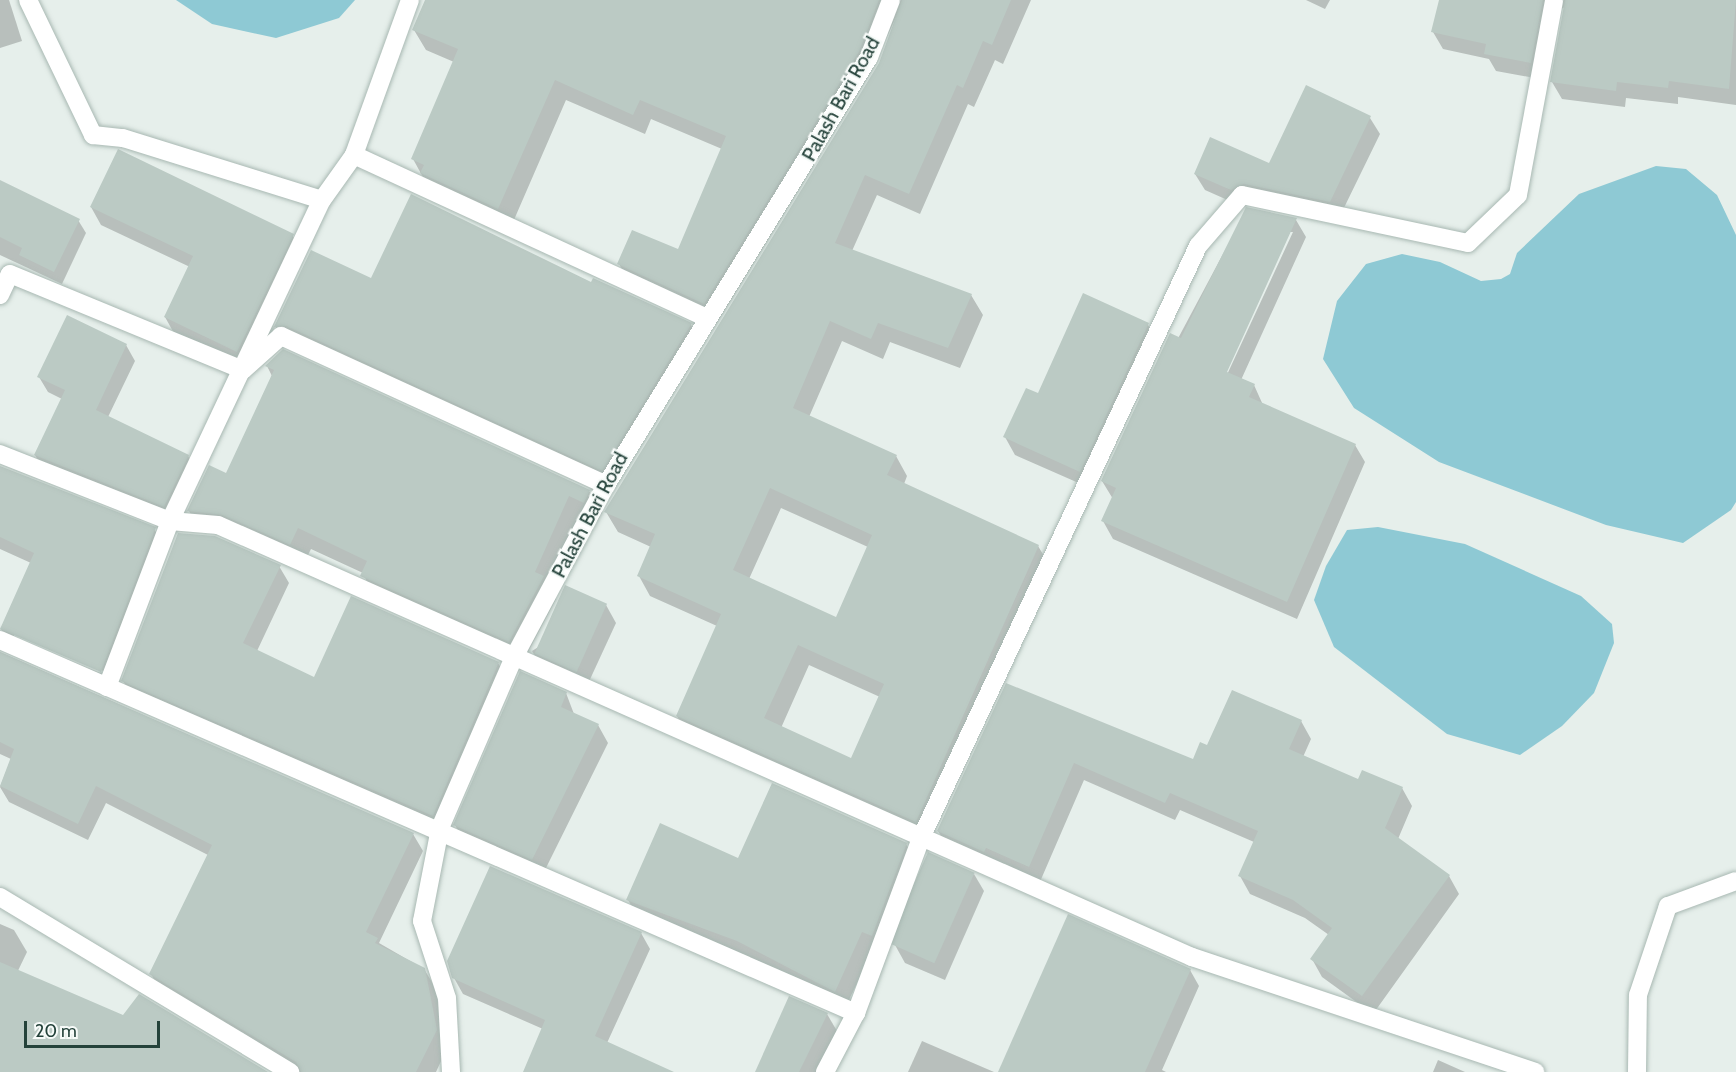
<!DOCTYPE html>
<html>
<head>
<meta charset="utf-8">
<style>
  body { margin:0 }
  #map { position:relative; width:1736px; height:1072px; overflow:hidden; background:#e6efeb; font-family:Cabin,sans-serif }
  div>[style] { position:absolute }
  .water>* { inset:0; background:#8ec9d4 }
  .shadow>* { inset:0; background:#0003 }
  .building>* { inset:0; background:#bbcac4; transform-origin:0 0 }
  .roads { filter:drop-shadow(0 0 2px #a8b8b2) drop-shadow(0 0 2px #a8b8b2) }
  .minor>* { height:18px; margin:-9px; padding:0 9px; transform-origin:9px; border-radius:9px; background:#fff }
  span { translate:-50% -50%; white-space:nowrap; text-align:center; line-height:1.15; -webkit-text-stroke:4.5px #f7fbf9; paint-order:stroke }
  .street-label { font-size:20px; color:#24423a }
  .scale { position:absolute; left:24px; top:1021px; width:136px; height:27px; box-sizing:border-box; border:3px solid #24423a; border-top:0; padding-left:8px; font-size:18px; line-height:21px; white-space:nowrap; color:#24423a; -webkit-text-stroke:4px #f7fbf9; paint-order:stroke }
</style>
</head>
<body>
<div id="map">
  <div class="water">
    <div style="clip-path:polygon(176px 0,355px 0,339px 18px,276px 38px,212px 24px)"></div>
    <div style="clip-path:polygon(1656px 166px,1686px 169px,1717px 195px,1736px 235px,1736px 502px,1731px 510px,1683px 543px,1606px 525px,1439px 462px,1354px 408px,1323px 359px,1337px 301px,1366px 264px,1402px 254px,1440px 262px,1481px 281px,1501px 279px,1510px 274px,1517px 253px,1579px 194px)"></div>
    <div style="clip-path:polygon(1378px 527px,1465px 544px,1581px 596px,1612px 624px,1614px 643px,1594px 693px,1562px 726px,1520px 755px,1447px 734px,1334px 647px,1314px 600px,1326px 566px,1347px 530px)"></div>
  </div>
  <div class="shadow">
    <div style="clip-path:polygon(0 0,9px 0,22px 41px,0 48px)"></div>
    <div style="clip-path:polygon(evenodd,427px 0,1031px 0,1003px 64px,995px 60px,974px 107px,968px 104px,920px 214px,877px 195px,852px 251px,971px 295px,983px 315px,960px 368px,890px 342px,883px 359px,842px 341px,809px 417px,896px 456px,907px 476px,904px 484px,1038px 546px,1050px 566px,928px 842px,689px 736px,677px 716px,717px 626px,650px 596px,639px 576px,651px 547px,618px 532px,606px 512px,880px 63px,899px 11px,870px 73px,716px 324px,631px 284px,619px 264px,679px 251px,722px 149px,651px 119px,645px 134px,566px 100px,510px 229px,424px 179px,413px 159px,454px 62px,426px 50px,414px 30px,427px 0,781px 508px,868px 547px,836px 619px,749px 579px,781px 508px,427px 0,809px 665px,880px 697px,852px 760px,781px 728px,809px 665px)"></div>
    <div style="clip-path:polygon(1306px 0,1330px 0,1325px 9px)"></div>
    <div style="clip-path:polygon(1441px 0,1736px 0,1736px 105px,1678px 97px,1678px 104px,1626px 98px,1625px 107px,1562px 99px,1552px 82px,1566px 6px,1552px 15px,1540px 79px,1496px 71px,1489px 59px,1443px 49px,1433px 32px)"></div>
    <div style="clip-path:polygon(1307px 87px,1370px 118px,1380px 134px,1339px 218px,1254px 200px,1241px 206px,1205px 190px,1195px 174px,1270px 165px)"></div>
    <div style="clip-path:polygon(0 182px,78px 220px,86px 233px,62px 284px,0 255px)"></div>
    <div style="clip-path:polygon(91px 207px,292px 235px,302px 252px,247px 369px,175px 335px,165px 317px,190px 267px,101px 225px)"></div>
    <div style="clip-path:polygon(evenodd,1247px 209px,1296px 220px,1306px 237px,1241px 380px,1254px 385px,1263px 405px,1355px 445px,1365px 462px,1297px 619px,1113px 539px,1103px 521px,1113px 499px,1102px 481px,1247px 209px,1290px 232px,1293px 232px,1225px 379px,1222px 378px,1290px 232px)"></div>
    <div style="clip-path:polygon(312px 252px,372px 280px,592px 284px,691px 325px,701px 341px,611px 487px,285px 343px,276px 327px)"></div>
    <div style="clip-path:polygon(1084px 295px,1148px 325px,1158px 342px,1090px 488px,1015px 455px,1005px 437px,1038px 395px)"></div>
    <div style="clip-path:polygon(126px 345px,135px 361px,108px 417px,188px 456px,197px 472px,173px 522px,45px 471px,35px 455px,62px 399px,48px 392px,39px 377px)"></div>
    <div style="clip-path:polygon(283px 351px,589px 491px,602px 513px,596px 523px,581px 517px,550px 588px,556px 599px,522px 663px,374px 597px,363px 573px,311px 549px,303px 565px,236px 536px,201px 532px,189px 511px,226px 475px,272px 376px,267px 366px)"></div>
    <div style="clip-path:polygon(evenodd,0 468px,154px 529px,165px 546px,111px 688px,11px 646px,1px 629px,31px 563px,0 549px,0 468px,14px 633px,108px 673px,107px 676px,14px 637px,14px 633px)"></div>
    <div style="clip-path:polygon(279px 566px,289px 583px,257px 651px,314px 679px,498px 663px,508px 680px,442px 832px,133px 697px,123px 681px)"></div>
    <div style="clip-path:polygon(606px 605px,616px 623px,586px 688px,542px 668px,532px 651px)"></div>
    <div style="clip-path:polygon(0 652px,413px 834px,423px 851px,379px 943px,424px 969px,435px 987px,447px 1048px,436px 1072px,295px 1072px,161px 991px,151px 974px,208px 855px,106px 803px,88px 840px,9px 802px,0 787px,11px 759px,0 754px)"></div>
    <div style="clip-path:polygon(1007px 685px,1193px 761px,1208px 747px,1301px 721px,1311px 739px,1303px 757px,1359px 781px,1402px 788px,1412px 806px,1398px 839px,1449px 876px,1459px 894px,1373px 1014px,1322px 977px,1312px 959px,1329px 935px,1305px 918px,1250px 894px,1240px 876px,1254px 842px,1180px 810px,1175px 820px,1084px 780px,1039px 884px,949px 849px,938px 831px)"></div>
    <div style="clip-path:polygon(566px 693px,574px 714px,598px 725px,608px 743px,542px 876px,465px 843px,455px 825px)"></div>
    <div style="clip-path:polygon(906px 844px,916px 862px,845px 1008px,638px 917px,628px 900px,739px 860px)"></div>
    <div style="clip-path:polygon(974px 874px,984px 891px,945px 980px,905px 963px,895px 945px)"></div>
    <div style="clip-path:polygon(0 924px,14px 930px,27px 952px,0 1008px)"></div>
    <div style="clip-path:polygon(641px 933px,650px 949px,607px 1043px,671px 1072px,525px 1072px,543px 1029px,463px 994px,454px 978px)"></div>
    <div style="clip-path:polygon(1190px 970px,1199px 986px,1162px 1070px,1166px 1072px,1000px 1072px)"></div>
    <div style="clip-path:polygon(827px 1014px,837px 1031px,818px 1072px,757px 1072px)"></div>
    <div style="clip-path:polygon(922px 1041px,994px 1072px,908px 1072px)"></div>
    <div style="clip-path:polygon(1438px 1060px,1465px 1072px,1433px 1072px)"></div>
  </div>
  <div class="building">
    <div style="clip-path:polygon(425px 0,879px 0,859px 52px,704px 304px,617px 264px,632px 230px,678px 249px,726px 136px,640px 100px,633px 115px,555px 80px,498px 209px,420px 173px,424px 165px,411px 159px,458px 49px,412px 30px)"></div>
    <div style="clip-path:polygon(evenodd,902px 0,1011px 0,992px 45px,983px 41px,963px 88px,957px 85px,909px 194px,865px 175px,835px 243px,972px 294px,948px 348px,878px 323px,871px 339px,830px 321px,793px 408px,897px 455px,887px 475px,1039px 545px,916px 822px,676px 716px,721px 614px,637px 576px,655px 534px,604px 512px,879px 63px,902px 0,770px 488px,872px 535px,836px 617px,733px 570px,770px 488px,902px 0,798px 645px,884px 684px,851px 758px,764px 718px,798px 645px)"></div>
    <div style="clip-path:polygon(1439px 0,1543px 0,1531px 63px,1484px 54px,1486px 44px,1431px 32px)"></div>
    <div style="clip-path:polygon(1565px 0,1736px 0,1729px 89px,1669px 81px,1668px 88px,1617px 82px,1616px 91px,1550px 82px)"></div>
    <div style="clip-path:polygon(1306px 85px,1371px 116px,1330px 202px,1244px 184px,1231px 190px,1194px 174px,1210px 137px,1269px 163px)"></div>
    <div style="clip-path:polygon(118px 149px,294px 234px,237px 352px,164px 317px,193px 256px,90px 207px)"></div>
    <div style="clip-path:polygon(0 180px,80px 219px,54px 272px,19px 255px,22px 248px,0 237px)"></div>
    <div style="clip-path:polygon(411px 194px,591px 282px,593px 278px,692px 323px,602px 471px,286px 326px,274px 327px,311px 250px,371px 278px)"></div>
    <div style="clip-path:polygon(1246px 207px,1297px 218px,1227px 372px,1255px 384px,1249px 397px,1356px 444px,1287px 602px,1101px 521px,1116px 488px,1101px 481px,1170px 333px,1181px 338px)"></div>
    <div style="clip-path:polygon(1083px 293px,1149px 323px,1080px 472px,1003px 437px,1026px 388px,1038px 393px)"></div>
    <div style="clip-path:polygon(67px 315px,127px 344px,96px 410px,189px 455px,164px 507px,34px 455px,65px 390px,37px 377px)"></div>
    <div style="clip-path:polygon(283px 349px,590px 490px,584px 503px,569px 496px,535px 572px,544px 576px,509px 642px,360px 576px,367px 561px,298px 528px,290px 545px,222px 515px,187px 511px,209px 465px,226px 473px,274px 370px,265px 366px)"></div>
    <div style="clip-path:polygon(0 466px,156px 527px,101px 672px,0 629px,34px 553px,0 537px)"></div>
    <div style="clip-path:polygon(178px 533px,215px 536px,281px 565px,243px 643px,314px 677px,351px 596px,499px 662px,433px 816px,121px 681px)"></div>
    <div style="left:565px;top:585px;width:46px;height:75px;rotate:24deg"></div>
    <div style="clip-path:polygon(0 652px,414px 833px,366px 932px,378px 938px,375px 943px,425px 968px,437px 1030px,416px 1072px,301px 1072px,296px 1062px,149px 974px,212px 845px,96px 786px,78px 824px,0 786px,14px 749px,0 742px)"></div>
    <div style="clip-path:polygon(520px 671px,567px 692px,561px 707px,599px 724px,532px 860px,453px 825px)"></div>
    <div style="clip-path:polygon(1006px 683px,1193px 759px,1200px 742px,1207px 745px,1232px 690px,1302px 720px,1289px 749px,1358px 779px,1362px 770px,1403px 787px,1385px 828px,1450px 875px,1362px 996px,1310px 959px,1332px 928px,1293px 900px,1238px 876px,1258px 831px,1170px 793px,1165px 803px,1074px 763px,1029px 867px,986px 848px,984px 852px,937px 831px)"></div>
    <div style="clip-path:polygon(772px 783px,907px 843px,872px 936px,862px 932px,835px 992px,737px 941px,626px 900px,660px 823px,738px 858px)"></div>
    <div style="left:928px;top:852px;width:51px;height:99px;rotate:24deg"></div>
    <div style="clip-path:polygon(490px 866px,642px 932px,595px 1036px,674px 1072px,523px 1072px,545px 1020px,452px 978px,447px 961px)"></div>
    <div style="clip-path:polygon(1068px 914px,1191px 969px,1145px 1072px,998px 1072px)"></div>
    <div style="clip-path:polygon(0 962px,123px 1015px,139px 994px,268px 1072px,0 1072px)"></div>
    <div style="clip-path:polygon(789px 996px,828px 1013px,799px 1072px,755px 1072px)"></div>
  </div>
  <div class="roads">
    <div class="minor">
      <div style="left:28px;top:0;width:150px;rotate:64.3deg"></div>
      <div style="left:93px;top:135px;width:30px;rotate:6deg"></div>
      <div style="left:123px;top:138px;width:208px;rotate:17.3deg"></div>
      <div style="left:322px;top:200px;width:55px;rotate:-54.6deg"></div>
      <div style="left:410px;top:0;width:165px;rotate:109.9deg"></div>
      <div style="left:354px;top:155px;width:389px;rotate:24.8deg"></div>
      <div style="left:0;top:295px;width:23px;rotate:-65deg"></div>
      <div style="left:10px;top:274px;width:252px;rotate:22.4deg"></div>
      <div style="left:243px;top:370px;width:51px;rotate:-41.8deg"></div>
      <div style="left:281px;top:336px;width:358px;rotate:24.6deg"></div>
      <div style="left:0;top:454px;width:183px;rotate:21.5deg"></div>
      <div style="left:170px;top:521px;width:48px;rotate:4.8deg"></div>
      <div style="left:218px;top:525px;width:1066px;rotate:23.92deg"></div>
      <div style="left:1192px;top:957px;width:362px;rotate:18.5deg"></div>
      <div style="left:0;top:640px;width:934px;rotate:23.55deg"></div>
      <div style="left:107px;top:687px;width:178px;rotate:-69.2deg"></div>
      <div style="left:170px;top:521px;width:355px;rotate:-64.7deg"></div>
      <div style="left:0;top:897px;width:339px;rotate:31.1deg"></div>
      <div style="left:451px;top:1072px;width:74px;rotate:-93.1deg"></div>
      <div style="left:447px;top:998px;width:81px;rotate:-108deg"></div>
      <div style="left:422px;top:921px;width:95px;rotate:-79deg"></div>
      <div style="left:440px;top:828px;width:184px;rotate:-66.6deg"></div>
      <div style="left:513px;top:659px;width:197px;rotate:-61.9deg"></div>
      <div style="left:606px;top:485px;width:502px;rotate:-58.43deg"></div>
      <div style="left:869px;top:57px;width:61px;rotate:-68.9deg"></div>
      <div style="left:825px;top:1072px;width:67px;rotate:-62.3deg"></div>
      <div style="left:856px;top:1013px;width:187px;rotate:-69.6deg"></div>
      <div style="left:921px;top:838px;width:654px;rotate:-64.92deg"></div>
      <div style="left:1198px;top:246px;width:67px;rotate:-49.2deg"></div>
      <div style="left:1242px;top:195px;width:231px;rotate:12deg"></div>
      <div style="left:1468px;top:243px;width:69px;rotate:-43.8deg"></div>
      <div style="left:1518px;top:195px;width:198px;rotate:-79.5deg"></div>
      <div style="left:1637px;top:1072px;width:77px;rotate:-89.3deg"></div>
      <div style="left:1638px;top:995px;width:94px;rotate:-71.4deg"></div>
      <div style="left:1668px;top:906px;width:72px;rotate:-20.2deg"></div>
    </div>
  </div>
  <div class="street-label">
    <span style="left:841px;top:99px;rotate:-61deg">Palash Bari Road</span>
    <span style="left:590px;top:515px;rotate:-62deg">Palash Bari Road</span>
  </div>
  <div class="scale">20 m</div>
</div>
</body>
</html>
